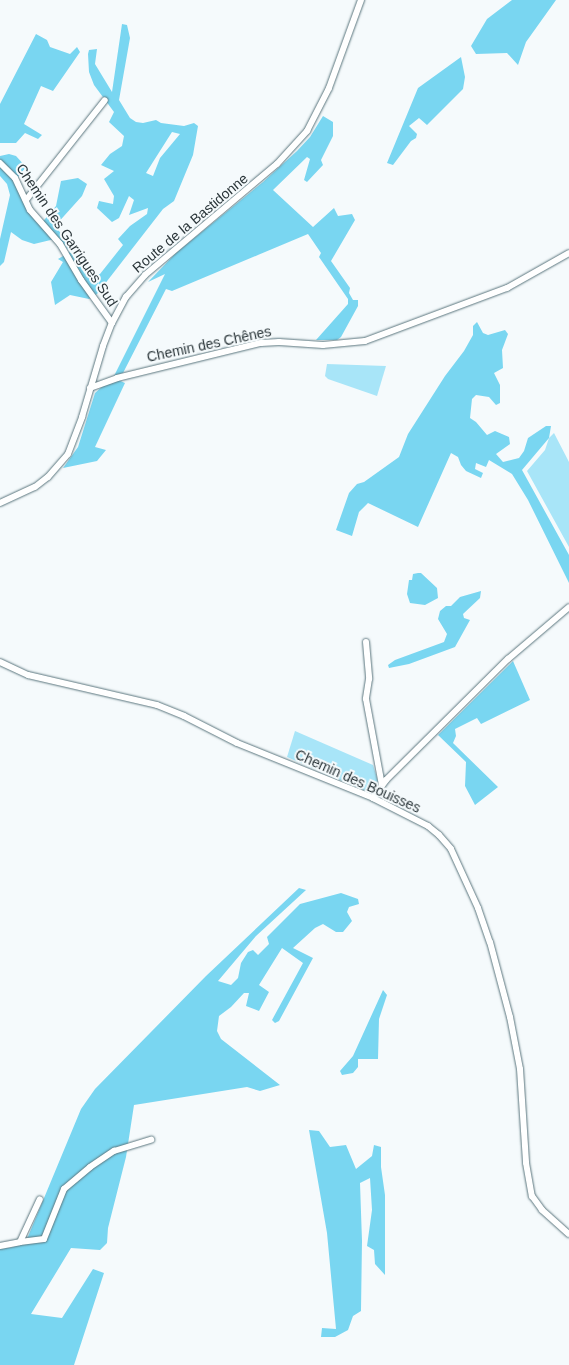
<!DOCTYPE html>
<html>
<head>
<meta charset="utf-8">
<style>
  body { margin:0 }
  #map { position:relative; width:569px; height:1365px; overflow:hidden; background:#f5fafc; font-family:Arial,sans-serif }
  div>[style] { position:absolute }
  .green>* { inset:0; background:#a8e5f8 }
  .forest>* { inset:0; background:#79d6f1 }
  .roads { filter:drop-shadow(0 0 1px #5b767e) drop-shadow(0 0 1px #5b767e) }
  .minor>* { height:6px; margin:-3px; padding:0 3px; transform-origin:3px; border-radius:3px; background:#fff }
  span { translate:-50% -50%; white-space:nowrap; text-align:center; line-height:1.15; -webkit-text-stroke:4px #f5fafc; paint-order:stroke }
  .street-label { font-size:14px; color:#2b363a }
</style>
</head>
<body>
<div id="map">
  <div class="green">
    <div style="clip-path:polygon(327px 364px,386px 366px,377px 396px,328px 379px,325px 376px)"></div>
    <div style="clip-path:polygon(554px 433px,569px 462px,569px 547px,527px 471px,545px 450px,549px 438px)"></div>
    <div style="clip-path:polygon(295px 731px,373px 765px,378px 781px,370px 793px,287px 757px)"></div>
  </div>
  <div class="forest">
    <div style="clip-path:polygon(512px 0,556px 0,526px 42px,518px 65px,507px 53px,476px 54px,471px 46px,487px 19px)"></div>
    <div style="clip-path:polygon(evenodd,122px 24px,127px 25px,130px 38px,119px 100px,130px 118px,136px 122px,143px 123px,156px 120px,161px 123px,184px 126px,194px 123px,198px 126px,193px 155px,174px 201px,163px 209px,97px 294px,89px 299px,70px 295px,55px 305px,51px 282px,63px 262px,58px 259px,70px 252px,59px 238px,34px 244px,22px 240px,11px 232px,4px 262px,0 266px,0 239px,10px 195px,7px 184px,0 176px,0 156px,9px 154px,16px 156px,26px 167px,15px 181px,40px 225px,56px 206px,61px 181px,78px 178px,87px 184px,82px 196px,55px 226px,71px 246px,89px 277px,100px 274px,123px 245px,118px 239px,130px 226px,147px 214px,148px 208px,129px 215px,134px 200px,129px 196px,119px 218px,112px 222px,97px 208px,99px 201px,113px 204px,114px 196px,104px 179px,114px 171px,101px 165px,110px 154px,122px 146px,124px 136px,109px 122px,114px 112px,94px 85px,89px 72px,88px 54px,89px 50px,97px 49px,95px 64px,112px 92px,122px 24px,172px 132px,180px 134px,160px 158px,153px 176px,146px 173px,172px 132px)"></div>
    <div style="clip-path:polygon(36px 34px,47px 40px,50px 47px,70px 54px,77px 47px,80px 52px,53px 91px,41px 86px,24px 124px,42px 135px,38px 139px,25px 133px,16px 143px,0 143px,0 104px)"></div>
    <div style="clip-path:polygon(461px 57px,465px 77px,463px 89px,427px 125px,419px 118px,409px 126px,417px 134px,416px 138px,411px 141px,393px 165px,387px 163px,418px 88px)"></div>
    <div style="clip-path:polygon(323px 116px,333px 122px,333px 136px,321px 160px,323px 165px,307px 182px,304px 180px,310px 159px,307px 157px,273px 190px,313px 227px,334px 208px,338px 216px,352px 214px,355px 220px,331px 261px,350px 288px,349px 293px,353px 300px,358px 300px,358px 306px,341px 337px,337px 340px,316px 340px,348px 304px,348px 299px,319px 257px,321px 253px,308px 234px,172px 291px,166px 289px,123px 373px,114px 376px,165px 274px,148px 282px,176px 253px,263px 182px,297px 151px,310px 137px)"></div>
    <div style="clip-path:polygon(477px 322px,483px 333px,488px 335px,505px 330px,508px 334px,502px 350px,503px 368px,494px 373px,500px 385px,500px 403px,496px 405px,489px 397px,476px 395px,472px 399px,470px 418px,476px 422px,487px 435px,495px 431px,509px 437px,510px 444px,496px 454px,503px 462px,519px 458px,524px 451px,528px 438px,546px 426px,551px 426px,549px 438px,522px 470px,569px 555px,569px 583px,528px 500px,512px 474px,489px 460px,486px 467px,476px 463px,475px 469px,483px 473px,481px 478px,466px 471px,461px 465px,458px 457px,451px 453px,418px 527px,368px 503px,359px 512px,352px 536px,336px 530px,349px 493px,357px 484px,364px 482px,399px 457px,408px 434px,445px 376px,464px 351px,473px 335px,473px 326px)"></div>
    <div style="clip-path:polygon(118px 380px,125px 383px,95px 447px,106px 450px,97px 461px,63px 468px,78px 447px,95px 393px,104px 385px)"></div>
    <div style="clip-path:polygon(418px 573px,421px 573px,437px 588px,438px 598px,425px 605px,410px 603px,407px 594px,409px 580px,412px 580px,413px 574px)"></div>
    <div style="clip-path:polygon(481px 591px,480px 598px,463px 614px,464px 618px,470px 620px,455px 647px,409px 664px,389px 668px,388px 665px,395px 660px,444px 642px,447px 634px,438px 619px,440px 611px,446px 606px,451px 606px,460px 597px)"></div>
    <div style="clip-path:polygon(513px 661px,530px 700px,481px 724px,477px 718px,455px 729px,456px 736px,453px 743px,498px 787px,475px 805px,465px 786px,466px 762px,438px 735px)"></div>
    <div style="clip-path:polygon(299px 888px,306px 890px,256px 936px,218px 981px,231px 985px,238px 978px,241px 963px,248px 952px,253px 950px,258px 955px,269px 944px,267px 937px,300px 904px,341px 893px,358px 899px,359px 904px,349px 907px,347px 912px,352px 921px,343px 932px,336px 932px,323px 924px,315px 928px,293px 948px,313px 958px,279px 1021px,275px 1023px,272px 1020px,303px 963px,282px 948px,259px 985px,269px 992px,259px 1011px,246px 1006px,249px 993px,244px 993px,231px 1007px,219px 1016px,217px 1031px,221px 1039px,280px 1085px,260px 1091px,247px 1087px,134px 1105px,126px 1157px,108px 1228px,107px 1243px,100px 1250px,71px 1248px,31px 1314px,62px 1318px,93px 1269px,104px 1273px,74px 1365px,0 1365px,0 1249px,13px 1247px,27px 1239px,81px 1109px,95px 1089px,206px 976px)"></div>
    <div style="clip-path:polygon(383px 990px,387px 995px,379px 1019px,378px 1059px,358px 1059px,358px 1067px,353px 1073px,342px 1075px,340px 1071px,353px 1056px)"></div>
    <div style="clip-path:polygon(309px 1130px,319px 1131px,330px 1147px,346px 1145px,356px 1169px,372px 1156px,374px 1145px,381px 1147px,381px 1167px,385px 1195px,385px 1275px,375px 1264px,374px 1250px,367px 1246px,372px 1210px,370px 1178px,360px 1183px,362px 1241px,361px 1311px,353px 1316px,348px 1330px,335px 1337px,321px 1337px,322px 1328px,336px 1329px,327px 1233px)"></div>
  </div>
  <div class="roads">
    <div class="minor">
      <div style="left:0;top:163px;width:21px;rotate:45deg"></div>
      <div style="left:15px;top:178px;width:35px;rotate:65deg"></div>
      <div style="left:30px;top:210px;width:45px;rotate:48.6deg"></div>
      <div style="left:60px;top:244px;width:42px;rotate:59.7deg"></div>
      <div style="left:81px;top:280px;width:53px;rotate:54.2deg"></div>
      <div style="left:26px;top:200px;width:127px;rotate:-51.7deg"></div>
      <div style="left:90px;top:388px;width:29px;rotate:-20deg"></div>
      <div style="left:117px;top:378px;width:148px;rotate:-13.7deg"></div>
      <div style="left:261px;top:343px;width:18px;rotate:-3deg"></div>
      <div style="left:279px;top:342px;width:44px;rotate:3.9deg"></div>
      <div style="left:323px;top:345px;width:42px;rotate:-5.4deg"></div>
      <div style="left:365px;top:341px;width:152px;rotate:-20.5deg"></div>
      <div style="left:507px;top:288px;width:71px;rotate:-29.4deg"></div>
      <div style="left:0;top:503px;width:38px;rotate:-25deg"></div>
      <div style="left:35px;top:487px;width:16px;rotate:-38deg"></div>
      <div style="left:48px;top:477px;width:30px;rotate:-49deg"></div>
      <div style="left:68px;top:454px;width:40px;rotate:-69deg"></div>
      <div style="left:82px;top:417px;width:74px;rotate:-73.5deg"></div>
      <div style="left:103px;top:346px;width:25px;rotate:-69deg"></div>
      <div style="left:112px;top:323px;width:30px;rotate:-62deg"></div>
      <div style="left:126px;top:297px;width:29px;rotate:-49deg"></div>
      <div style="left:145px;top:275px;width:172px;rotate:-40.1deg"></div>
      <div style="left:277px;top:164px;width:45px;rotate:-47.7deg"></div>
      <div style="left:307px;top:131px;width:48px;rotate:-62.9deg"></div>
      <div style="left:329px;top:88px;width:94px;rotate:-70deg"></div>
      <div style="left:366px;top:642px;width:37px;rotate:85deg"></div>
      <div style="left:369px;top:679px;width:20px;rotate:99deg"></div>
      <div style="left:366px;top:699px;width:87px;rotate:79.5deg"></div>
      <div style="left:0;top:662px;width:31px;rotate:25deg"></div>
      <div style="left:28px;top:675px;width:132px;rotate:13.1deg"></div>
      <div style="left:157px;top:705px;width:29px;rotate:22deg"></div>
      <div style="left:184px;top:716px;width:59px;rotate:27deg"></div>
      <div style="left:237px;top:743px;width:147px;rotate:22deg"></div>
      <div style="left:373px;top:798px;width:62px;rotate:27deg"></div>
      <div style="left:428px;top:826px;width:14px;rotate:39deg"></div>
      <div style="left:439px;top:835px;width:18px;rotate:49deg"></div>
      <div style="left:451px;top:849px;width:65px;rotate:65.4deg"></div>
      <div style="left:478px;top:908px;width:36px;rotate:71deg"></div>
      <div style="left:490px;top:942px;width:78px;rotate:75.1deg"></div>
      <div style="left:510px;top:1017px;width:53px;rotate:79.1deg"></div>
      <div style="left:520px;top:1069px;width:94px;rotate:86.3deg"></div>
      <div style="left:526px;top:1163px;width:34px;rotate:80deg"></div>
      <div style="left:532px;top:1196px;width:17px;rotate:54deg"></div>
      <div style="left:542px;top:1210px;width:36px;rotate:42deg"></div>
      <div style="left:373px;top:798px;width:22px;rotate:-54deg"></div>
      <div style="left:386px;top:780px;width:172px;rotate:-44.8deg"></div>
      <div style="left:508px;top:659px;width:80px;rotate:-40.4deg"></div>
      <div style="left:20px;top:1242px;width:24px;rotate:-7deg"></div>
      <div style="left:44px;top:1239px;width:54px;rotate:-68.2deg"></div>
      <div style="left:64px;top:1189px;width:34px;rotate:-40deg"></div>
      <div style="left:90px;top:1167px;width:29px;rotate:-34deg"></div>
      <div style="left:114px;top:1151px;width:39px;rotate:-17deg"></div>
      <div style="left:0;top:1246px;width:20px;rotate:-11deg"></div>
      <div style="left:20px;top:1242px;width:47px;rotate:-65.1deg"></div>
    </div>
  </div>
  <div class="street-label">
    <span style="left:190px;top:223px;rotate:-40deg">Route de la Bastidonne</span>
    <span style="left:67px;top:235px;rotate:56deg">Chemin des Garrigues Sud</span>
    <span style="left:209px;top:344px;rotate:-12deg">Chemin des Chênes</span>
    <span style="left:358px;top:781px;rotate:24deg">Chemin des Bouisses</span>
  </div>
</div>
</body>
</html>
